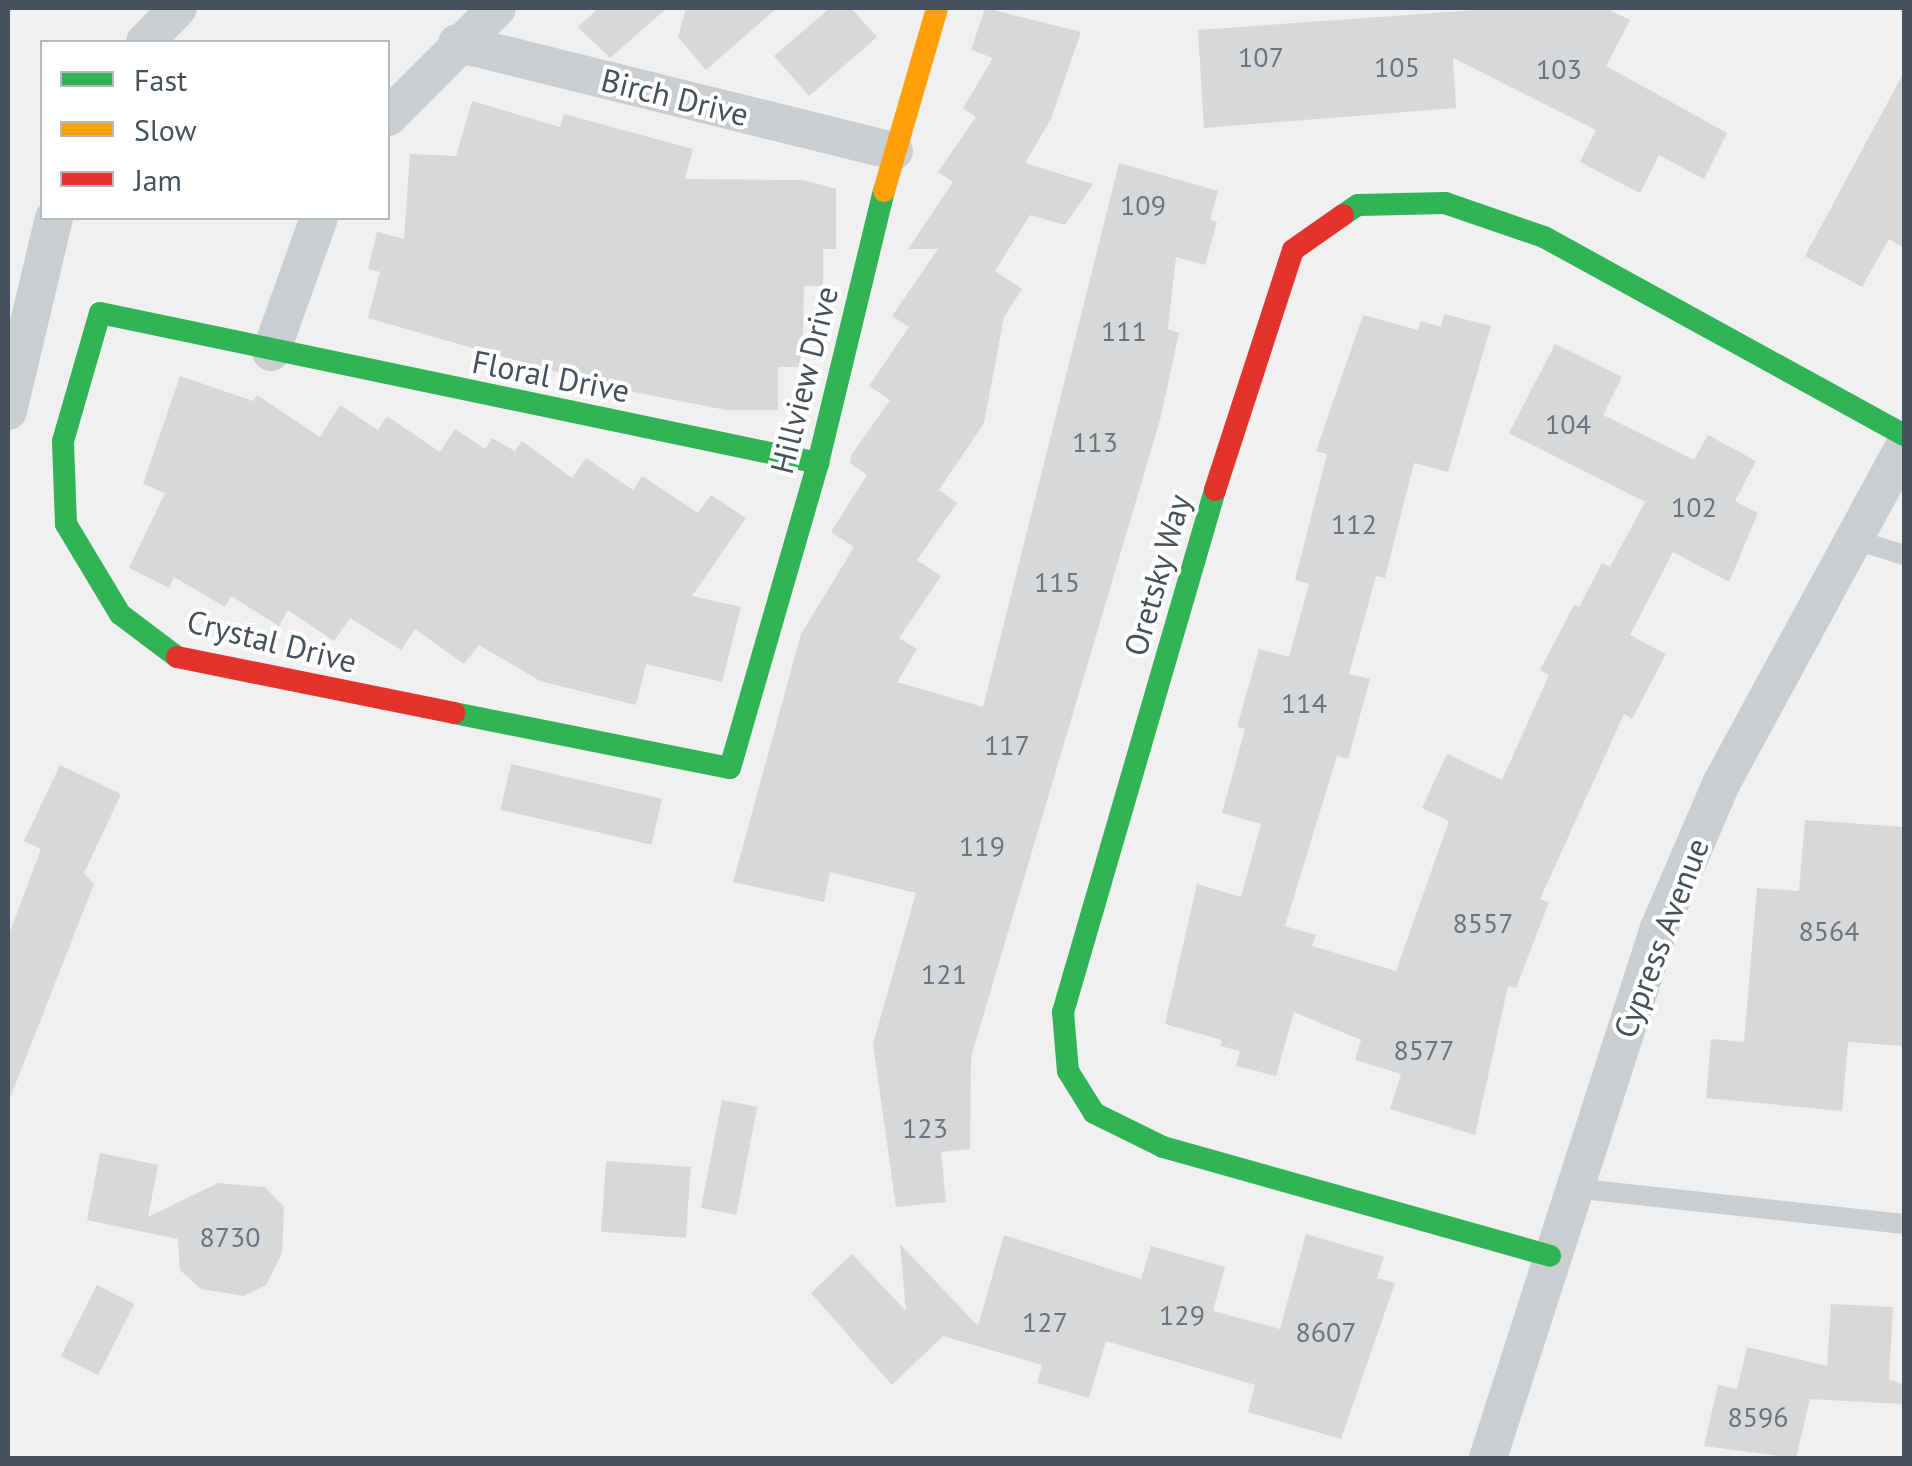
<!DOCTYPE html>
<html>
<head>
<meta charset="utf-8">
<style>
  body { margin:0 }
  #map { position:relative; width:1912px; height:1466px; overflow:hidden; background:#f0f0f0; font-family:"PT Sans",sans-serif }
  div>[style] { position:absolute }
  .building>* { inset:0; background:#d7d8da; transform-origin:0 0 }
  .lane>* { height:20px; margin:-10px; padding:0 10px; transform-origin:10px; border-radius:10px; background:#cbced1 }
  .street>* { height:38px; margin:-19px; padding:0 19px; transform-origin:19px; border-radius:19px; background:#cbced1 }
  .fast>* { height:22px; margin:-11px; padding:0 11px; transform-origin:11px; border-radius:11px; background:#30b455 }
  .slow>* { height:22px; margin:-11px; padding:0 11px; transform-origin:11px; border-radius:11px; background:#ff9f0a }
  .jam>* { height:22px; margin:-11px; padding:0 11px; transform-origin:11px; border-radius:11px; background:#e5322d }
  span { translate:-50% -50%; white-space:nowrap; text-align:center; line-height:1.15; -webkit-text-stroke:8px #fff; paint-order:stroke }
  .number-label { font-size:28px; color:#6c747e }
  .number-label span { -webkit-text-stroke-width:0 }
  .street-label { font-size:32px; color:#46515d }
  .frame { position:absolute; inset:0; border:10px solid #46515d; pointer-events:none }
  .legend { position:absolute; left:40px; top:40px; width:350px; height:180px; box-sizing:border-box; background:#fff; border:2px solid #b5b9be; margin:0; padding:12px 18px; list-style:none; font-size:30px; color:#46515d }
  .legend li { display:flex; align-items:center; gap:20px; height:50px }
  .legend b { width:50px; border:2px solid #b5b9be }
</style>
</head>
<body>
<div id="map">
  <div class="building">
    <div style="clip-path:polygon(599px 8px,667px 8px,610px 58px,578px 27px)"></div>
    <div style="clip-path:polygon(686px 8px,777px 8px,706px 70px,678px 37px)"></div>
    <div style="clip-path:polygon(830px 8px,851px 8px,877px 37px,809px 96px,774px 56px)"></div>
    <div style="clip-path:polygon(985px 8px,1081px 32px,1051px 119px,1025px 163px,1093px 184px,1065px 225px,1030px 215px,995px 271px,1022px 289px,1004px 317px,984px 423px,939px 490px,957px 503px,917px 560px,941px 576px,899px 638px,917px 649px,897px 682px,983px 707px,1119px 163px,1218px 191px,1210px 220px,1217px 222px,1205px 265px,1176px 257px,1168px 329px,1179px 333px,1160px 420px,971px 1057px,970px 1149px,941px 1152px,946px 1202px,896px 1207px,873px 1044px,916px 893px,830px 872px,824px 902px,733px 882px,801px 634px,854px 547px,831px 532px,867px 475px,850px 463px,852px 454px,890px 400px,869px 386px,909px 327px,892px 316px,938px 249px,908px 249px,953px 182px,938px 172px,976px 117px,963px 108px,993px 58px,971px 50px)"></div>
    <div style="clip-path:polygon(1505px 8px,1605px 8px,1630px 20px,1606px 66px,1727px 133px,1704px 179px,1659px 155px,1640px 193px,1580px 162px,1596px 130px,1453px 58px,1456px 108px,1204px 128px,1198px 30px)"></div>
    <div style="clip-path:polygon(1904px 72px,1904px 248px,1889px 239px,1862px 287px,1805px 256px)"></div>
    <div style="clip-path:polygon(472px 101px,560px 127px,564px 114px,693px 149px,685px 179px,803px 180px,836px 189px,836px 249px,823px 249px,823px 286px,804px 286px,802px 367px,778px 367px,778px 410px,726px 410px,609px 387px,368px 318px,380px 272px,368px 269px,377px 232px,404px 239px,410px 154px,456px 156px)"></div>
    <div style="clip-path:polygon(1444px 314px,1491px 326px,1448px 472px,1414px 463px,1385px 578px,1376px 576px,1349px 674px,1370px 679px,1348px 759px,1337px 756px,1285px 926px,1316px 935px,1312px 946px,1396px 971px,1449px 821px,1422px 808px,1447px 754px,1502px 780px,1549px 675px,1540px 670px,1574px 605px,1579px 607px,1602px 563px,1610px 567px,1645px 502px,1509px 433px,1555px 344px,1622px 377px,1603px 415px,1694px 460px,1708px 435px,1756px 461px,1735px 501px,1758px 513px,1729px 582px,1673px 552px,1630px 635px,1666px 654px,1632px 719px,1624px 714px,1540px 899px,1549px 902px,1516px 988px,1508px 986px,1475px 1135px,1390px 1109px,1401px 1074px,1355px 1060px,1361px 1040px,1294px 1012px,1276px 1076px,1236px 1066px,1240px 1051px,1220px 1046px,1222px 1040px,1165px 1024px,1197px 884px,1241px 897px,1261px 824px,1222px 813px,1245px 729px,1237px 727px,1259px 649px,1289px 657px,1309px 584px,1295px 580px,1327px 454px,1316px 451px,1363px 315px,1418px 330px,1421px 321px,1441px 327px)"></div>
    <div style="clip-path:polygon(180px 376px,253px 401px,257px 395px,320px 437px,340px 405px,378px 430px,387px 416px,440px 452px,455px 429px,485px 449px,492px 438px,515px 451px,522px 441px,572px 478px,586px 458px,633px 490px,642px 476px,698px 513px,711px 495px,746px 518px,692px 596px,741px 607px,722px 682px,646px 664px,636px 705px,540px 681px,479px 645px,464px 664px,415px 629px,401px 650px,350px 618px,334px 641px,288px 610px,279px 626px,231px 596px,225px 607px,174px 577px,169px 588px,129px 568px,165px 493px,143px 484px)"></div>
    <div style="left:511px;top:764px;width:155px;height:47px;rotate:13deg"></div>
    <div style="clip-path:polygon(60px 765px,121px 794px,84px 873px,94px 884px,10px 1098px,8px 937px,41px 849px,24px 841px)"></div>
    <div style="clip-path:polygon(1805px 820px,1904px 827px,1904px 1046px,1848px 1042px,1842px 1111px,1706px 1098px,1711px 1039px,1744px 1042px,1757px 888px,1799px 891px)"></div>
    <div style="left:722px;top:1100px;width:36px;height:110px;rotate:11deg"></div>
    <div style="clip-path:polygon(100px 1153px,158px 1165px,148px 1217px,218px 1183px,265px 1187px,284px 1207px,282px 1253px,266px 1285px,243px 1296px,201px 1289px,180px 1270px,178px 1239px,87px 1220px)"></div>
    <div style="left:606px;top:1161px;width:85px;height:71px;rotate:4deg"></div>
    <div style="clip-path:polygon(1306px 1234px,1384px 1257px,1377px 1278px,1395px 1283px,1341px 1439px,1248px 1412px,1255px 1385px,1106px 1341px,1089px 1398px,1037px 1383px,1042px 1365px,943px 1336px,892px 1385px,811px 1293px,852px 1254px,906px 1311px,900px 1244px,978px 1326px,1004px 1235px,1141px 1279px,1151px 1246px,1225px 1267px,1213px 1311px,1280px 1329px)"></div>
    <div style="left:97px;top:1285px;width:42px;height:80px;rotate:27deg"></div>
    <div style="clip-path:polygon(1831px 1304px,1893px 1307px,1889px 1380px,1904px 1384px,1904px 1404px,1810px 1399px,1796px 1458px,1704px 1446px,1718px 1385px,1737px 1389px,1747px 1347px,1827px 1366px)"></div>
  </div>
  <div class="lane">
    <div style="left:1853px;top:539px;width:53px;rotate:17.4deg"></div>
    <div style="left:1573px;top:1188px;width:333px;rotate:6.2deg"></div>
  </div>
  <div class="street">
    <div style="left:145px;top:42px;width:47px;rotate:-45.9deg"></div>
    <div style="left:457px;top:43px;width:450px;rotate:13.9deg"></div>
    <div style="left:388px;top:117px;width:154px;rotate:-45deg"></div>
    <div style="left:271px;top:352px;width:142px;rotate:-70.3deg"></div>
    <div style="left:8px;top:411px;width:198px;rotate:-76.6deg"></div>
    <div style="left:1488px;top:1458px;width:557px;rotate:-72.12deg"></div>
    <div style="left:1659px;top:928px;width:159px;rotate:-66.7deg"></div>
    <div style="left:1722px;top:782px;width:381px;rotate:-61.5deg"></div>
  </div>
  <div class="fast">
    <div style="left:1343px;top:215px;width:18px;rotate:-34deg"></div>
    <div style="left:1358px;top:205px;width:87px;rotate:-1.3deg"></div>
    <div style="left:1445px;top:203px;width:105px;rotate:19deg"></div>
    <div style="left:1544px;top:237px;width:411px;rotate:28.8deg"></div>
    <div style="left:1215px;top:490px;width:544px;rotate:106.23deg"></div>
    <div style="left:1063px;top:1012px;width:59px;rotate:85.2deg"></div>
    <div style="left:1068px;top:1071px;width:49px;rotate:58.2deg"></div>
    <div style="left:1094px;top:1113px;width:77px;rotate:26.2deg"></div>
    <div style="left:1163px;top:1147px;width:402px;rotate:15.7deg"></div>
    <div style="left:177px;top:657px;width:71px;rotate:-143deg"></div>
    <div style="left:120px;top:614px;width:105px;rotate:-121deg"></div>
    <div style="left:66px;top:524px;width:83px;rotate:-92.1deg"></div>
    <div style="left:63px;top:441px;width:133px;rotate:-73.9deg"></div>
    <div style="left:100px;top:313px;width:734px;rotate:11.8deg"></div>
    <div style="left:454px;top:713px;width:281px;rotate:11.3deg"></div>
    <div style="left:730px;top:768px;width:317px;rotate:-73.9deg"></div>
    <div style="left:818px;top:463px;width:280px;rotate:-76.4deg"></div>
  </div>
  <div class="slow">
    <div style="left:884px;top:191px;width:191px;rotate:-73.8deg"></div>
  </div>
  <div class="jam">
    <div style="left:1215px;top:490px;width:252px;rotate:-72deg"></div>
    <div style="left:1293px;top:250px;width:61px;rotate:-35deg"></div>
    <div style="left:177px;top:657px;width:283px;rotate:11.4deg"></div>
  </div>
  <div class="number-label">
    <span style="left:1261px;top:57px">107</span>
    <span style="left:1397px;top:67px">105</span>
    <span style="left:1559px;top:69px">103</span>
    <span style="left:1143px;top:205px">109</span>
    <span style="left:1124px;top:331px">111</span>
    <span style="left:1568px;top:424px">104</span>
    <span style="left:1095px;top:442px">113</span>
    <span style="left:1694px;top:507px">102</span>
    <span style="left:1354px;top:524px">112</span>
    <span style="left:1057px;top:582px">115</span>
    <span style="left:1304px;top:703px">114</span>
    <span style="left:1007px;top:745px">117</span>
    <span style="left:982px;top:846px">119</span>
    <span style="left:1483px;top:923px">8557</span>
    <span style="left:1829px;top:931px">8564</span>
    <span style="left:944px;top:974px">121</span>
    <span style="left:1424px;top:1050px">8577</span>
    <span style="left:925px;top:1128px">123</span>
    <span style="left:230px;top:1237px">8730</span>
    <span style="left:1182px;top:1315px">129</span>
    <span style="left:1045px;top:1322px">127</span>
    <span style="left:1326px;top:1332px">8607</span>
    <span style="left:1758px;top:1417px">8596</span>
  </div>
  <div class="street-label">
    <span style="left:675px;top:97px;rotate:14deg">Birch Drive</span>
    <span style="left:551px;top:376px;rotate:11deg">Floral Drive</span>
    <span style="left:804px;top:380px;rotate:-76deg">Hillview Drive</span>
    <span style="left:1157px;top:575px;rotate:-74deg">Oretsky Way</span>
    <span style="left:272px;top:641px;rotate:14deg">Crystal Drive</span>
    <span style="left:1661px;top:938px;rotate:-69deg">Cypress Avenue</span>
  </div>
  <div class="frame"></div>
  <ul class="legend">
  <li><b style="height:12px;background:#30b455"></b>Fast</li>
  <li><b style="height:12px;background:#ff9f0a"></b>Slow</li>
  <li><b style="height:12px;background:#e5322d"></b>Jam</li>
  </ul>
</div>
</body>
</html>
